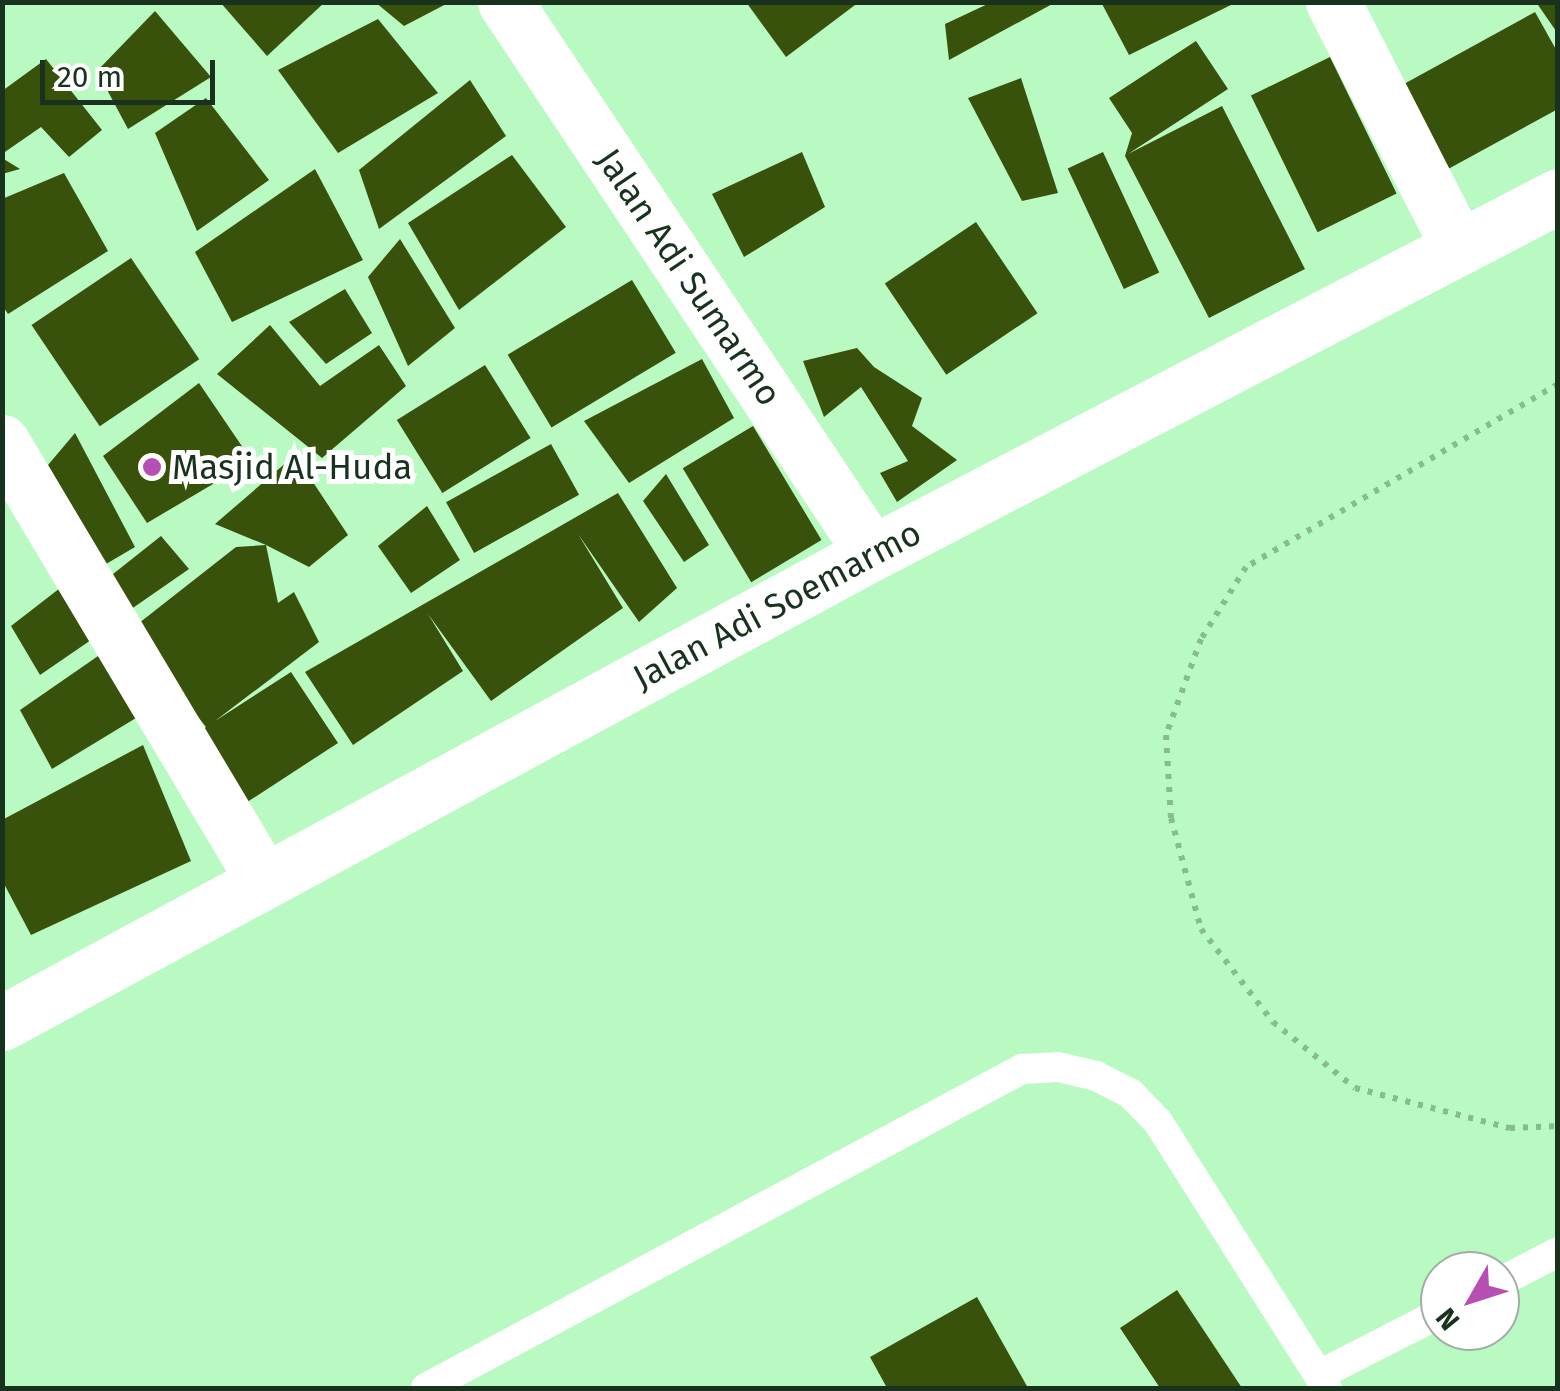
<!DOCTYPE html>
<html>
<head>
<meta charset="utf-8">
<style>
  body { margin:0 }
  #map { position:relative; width:1560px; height:1391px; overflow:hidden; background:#b9fac2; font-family:"Fira Sans",sans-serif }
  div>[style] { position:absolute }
  .building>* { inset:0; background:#38510b; transform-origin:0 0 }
  .path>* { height:6px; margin-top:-3px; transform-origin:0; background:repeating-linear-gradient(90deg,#87bc8f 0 5px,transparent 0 13px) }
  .lane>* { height:30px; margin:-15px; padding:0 15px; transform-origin:15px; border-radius:15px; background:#fff }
  .street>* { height:55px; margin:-27.5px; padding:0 27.5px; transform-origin:27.5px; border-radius:27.5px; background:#fff }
  .secondary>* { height:55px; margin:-27.5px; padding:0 27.5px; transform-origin:27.5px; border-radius:27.5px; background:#fff }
  .highway>* { height:55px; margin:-27.5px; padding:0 27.5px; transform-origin:27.5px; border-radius:27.5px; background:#fff }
  .dots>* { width:28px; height:28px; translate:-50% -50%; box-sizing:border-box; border:5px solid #fff; border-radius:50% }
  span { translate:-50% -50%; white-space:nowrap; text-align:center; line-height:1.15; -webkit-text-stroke:10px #fff; paint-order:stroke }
  .street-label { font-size:35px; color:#18321d }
  .poi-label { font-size:35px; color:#18321d }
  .left { translate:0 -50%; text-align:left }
  .frame { position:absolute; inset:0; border:5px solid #18321d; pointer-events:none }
  .north { position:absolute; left:1420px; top:1251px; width:100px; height:100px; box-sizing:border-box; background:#fff; border:2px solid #a3ada5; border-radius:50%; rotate:231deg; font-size:28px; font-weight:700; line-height:40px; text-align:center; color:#18321d }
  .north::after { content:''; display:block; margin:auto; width:35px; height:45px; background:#b54fb4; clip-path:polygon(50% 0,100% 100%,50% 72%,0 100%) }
  .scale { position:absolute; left:40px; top:60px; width:175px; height:45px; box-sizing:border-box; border:5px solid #18321d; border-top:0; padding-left:12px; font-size:30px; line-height:35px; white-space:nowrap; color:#18321d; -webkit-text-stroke:8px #fff; paint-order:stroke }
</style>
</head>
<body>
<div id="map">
  <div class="building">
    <div style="clip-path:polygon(220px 2px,325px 2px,267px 56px)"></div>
    <div style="clip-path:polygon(375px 2px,450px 2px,404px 26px)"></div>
    <div style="clip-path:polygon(746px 2px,859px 2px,786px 57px)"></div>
    <div style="clip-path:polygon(992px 2px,1056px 2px,949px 60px,945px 24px)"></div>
    <div style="clip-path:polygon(1101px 2px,1237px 2px,1129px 55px)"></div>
    <div style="clip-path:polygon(1536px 2px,1558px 2px,1558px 34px)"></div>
    <div style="clip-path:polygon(155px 11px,211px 77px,128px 129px,97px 71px)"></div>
    <div style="clip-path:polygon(1535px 12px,1558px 53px,1558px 109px,1439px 174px,1393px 90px)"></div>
    <div style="clip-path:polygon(378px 19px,438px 93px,338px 153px,278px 70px)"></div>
    <div style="clip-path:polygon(1196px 41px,1228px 89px,1128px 154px,1222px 106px,1305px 269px,1209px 318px,1125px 156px,1132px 133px,1109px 98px)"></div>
    <div style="left:1330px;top:57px;width:152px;height:88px;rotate:64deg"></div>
    <div style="clip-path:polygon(46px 59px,102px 130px,69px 157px,41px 127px,2px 154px,2px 91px)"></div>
    <div style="clip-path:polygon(1021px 78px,1058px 193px,1022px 201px,968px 98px)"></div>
    <div style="clip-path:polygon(470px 80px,506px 136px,379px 229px,359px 170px)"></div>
    <div style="clip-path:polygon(206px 98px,269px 180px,197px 231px,155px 133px)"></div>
    <div style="clip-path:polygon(802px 152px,825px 207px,744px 257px,712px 194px)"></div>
    <div style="left:1103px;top:152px;width:133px;height:39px;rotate:65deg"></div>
    <div style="clip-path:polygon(512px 155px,566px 227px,459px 310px,408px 223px)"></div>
    <div style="clip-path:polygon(2px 158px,20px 169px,2px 174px)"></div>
    <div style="clip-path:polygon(315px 169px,363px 260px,232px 322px,195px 252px)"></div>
    <div style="clip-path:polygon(64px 173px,108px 251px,8px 314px,2px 305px,2px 199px)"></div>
    <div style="left:976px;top:222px;width:110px;height:110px;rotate:56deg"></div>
    <div style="clip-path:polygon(400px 239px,455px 328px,408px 366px,368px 277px)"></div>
    <div style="left:131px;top:258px;width:122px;height:120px;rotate:56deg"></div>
    <div style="left:632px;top:280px;width:85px;height:145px;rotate:59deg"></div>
    <div style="clip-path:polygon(345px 289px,372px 333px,326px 364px,289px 322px)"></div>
    <div style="clip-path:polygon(270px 325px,320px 386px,379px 345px,406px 386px,322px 458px,217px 374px)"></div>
    <div style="clip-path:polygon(857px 348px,874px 367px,922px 398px,912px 426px,957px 460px,897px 502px,880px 473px,908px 461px,861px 387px,824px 417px,803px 361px)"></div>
    <div style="clip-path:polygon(702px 359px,734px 418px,629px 483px,584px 421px)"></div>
    <div style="left:485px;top:365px;width:86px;height:104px;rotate:58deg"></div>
    <div style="clip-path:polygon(199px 383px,252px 461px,147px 523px,103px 456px)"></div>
    <div style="left:753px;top:426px;width:133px;height:82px;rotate:59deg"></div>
    <div style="clip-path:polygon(75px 433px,135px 547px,106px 564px,48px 465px)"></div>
    <div style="left:551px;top:444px;width:58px;height:120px;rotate:61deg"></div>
    <div style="clip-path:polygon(295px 455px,348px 535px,309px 567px,266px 545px,278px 603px,294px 592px,319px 642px,215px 721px,291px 672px,338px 743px,235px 810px,189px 739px,206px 727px,164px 674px,134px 627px,236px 547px,266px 545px,215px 524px)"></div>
    <div style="clip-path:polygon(666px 474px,709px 545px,684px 562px,643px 501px)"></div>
    <div style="clip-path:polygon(618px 493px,677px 588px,639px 622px,578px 534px,623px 608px,491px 701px,428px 614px,463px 671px,353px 745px,305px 672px)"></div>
    <div style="clip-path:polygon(427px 506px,460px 560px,411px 593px,378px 546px)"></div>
    <div style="clip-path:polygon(161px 536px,189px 569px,127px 612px,108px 578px)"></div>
    <div style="clip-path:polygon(64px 585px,91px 640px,40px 675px,11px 626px)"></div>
    <div style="clip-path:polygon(101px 654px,136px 718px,52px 769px,20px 710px)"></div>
    <div style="clip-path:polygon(143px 745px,191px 861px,31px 935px,2px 880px,2px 820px)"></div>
    <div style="clip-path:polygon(1177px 1290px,1242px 1388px,1160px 1388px,1120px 1328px)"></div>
    <div style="clip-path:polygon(977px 1297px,1028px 1388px,887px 1388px,870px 1357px)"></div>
  </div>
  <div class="path">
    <div style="left:1558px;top:384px;width:362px;rotate:149.6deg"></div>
    <div style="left:1246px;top:567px;width:85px;rotate:122deg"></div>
    <div style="left:1201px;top:639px;width:102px;rotate:110deg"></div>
    <div style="left:1166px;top:735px;width:83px;rotate:86.6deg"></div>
    <div style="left:1171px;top:818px;width:115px;rotate:74.9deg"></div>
    <div style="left:1201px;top:929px;width:118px;rotate:52.3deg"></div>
    <div style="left:1273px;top:1022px;width:105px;rotate:38.8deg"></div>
    <div style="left:1355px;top:1088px;width:160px;rotate:14.5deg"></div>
    <div style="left:1510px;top:1128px;width:48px;rotate:-2.4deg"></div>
  </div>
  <div class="lane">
    <div style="left:1500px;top:1282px;width:65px;rotate:-27.3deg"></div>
    <div style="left:1319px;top:1375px;width:136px;rotate:-27.1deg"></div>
    <div style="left:426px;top:1388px;width:676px;rotate:-28.16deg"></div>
    <div style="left:1022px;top:1069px;width:36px;rotate:-3deg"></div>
    <div style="left:1058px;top:1067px;width:39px;rotate:13deg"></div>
    <div style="left:1096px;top:1076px;width:38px;rotate:27deg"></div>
    <div style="left:1130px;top:1093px;width:40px;rotate:46deg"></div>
    <div style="left:1158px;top:1122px;width:315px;rotate:57.6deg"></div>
  </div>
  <div class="street">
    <div style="left:1333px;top:2px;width:276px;rotate:62.9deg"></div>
    <div style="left:2px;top:442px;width:511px;rotate:59.17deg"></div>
  </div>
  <div class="secondary">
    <div style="left:505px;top:2px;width:662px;rotate:56.33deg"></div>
  </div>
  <div class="highway">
    <div style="left:2px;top:1023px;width:989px;rotate:-28.38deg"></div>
    <div style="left:872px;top:553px;width:773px;rotate:-27.49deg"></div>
  </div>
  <div class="dots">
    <div style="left:152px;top:467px;background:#b54fb4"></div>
  </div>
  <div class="street-label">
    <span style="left:689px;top:277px;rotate:56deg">Jalan Adi Sumarmo</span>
    <span style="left:777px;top:605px;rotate:-28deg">Jalan Adi Soemarmo</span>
  </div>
  <div class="poi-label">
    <span class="left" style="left:172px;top:467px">Masjid Al-Huda</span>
  </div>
  <div class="frame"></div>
  <div class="north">N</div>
  <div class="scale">20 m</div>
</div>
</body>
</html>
